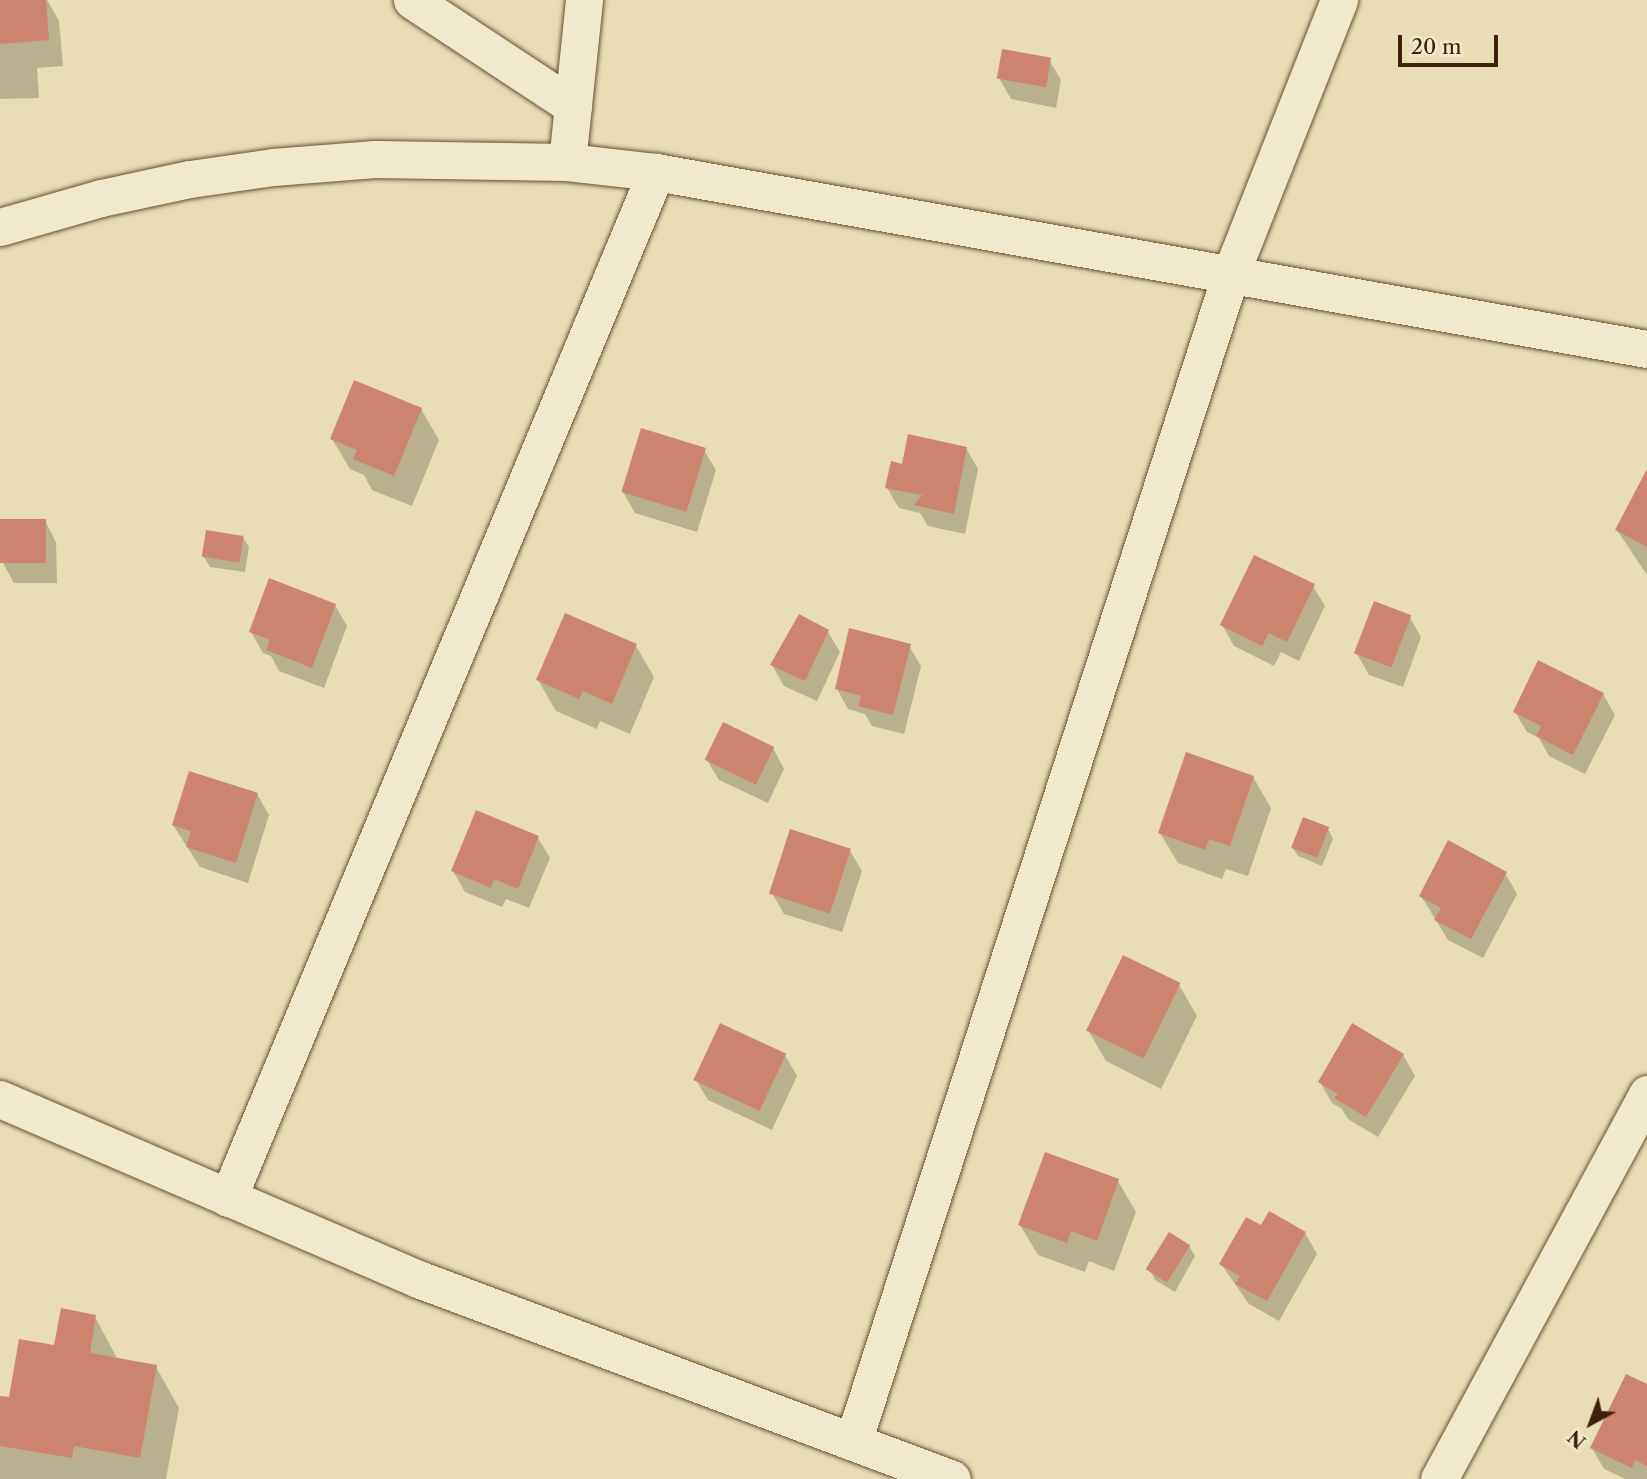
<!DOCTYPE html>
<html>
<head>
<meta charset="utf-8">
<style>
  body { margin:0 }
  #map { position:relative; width:1647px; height:1479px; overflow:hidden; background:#e8ddb4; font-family:"Libre Caslon Text",serif }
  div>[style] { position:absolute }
  .shadow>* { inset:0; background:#0003 }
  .building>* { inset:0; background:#cd856f; transform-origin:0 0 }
  .roads { filter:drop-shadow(0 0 2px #695035) drop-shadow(0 0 2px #695035) }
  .minor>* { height:37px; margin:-18.5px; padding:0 18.5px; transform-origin:18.5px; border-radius:18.5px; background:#f0e9ce }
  span { translate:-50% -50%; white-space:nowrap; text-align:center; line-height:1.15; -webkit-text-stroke:5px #f0e9ce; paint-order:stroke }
  .north { position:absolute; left:1556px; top:1388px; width:70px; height:70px; -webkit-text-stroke:5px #f0e9ce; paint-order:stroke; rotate:221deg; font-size:19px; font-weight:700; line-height:28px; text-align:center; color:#3f210b }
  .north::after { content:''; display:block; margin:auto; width:24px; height:32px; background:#3f210b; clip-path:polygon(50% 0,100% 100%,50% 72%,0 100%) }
  .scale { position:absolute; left:1398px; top:35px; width:100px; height:32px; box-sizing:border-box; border:4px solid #3f210b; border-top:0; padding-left:9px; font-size:21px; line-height:24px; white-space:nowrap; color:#3f210b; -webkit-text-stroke:5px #f0e9ce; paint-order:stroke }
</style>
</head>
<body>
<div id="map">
  <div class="shadow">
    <div style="clip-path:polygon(0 0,47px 0,59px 21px,63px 66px,37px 68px,39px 98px,0 99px)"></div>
    <div style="clip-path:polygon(1049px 60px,1061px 80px,1056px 108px,1011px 99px,999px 78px)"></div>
    <div style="clip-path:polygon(421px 409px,439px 440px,412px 506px,372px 490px,364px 475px,350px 469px,332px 439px)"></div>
    <div style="clip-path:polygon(966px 448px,978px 469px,965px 534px,928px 526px,920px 513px,899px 508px,887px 488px,903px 466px)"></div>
    <div style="clip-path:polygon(704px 450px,716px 470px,697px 532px,635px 513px,623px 492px)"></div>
    <div style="clip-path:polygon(1647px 473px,1647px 575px,1617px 530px)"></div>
    <div style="clip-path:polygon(45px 521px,56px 542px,57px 583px,14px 583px,3px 563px)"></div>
    <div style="clip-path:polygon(243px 537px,249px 547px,245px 572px,210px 567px,204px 557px)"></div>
    <div style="clip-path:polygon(1313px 586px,1325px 606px,1299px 661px,1281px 652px,1274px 666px,1234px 646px,1222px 625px)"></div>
    <div style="clip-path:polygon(335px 605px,347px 626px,324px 688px,279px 671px,271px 656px,263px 653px,251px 632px)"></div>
    <div style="clip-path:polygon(566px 615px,636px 646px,654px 677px,630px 734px,600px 721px,597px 729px,556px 711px,538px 680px)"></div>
    <div style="clip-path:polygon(1409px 616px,1421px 637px,1403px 687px,1369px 675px,1357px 654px)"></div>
    <div style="clip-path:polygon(828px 632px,840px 652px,817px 701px,784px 686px,772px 665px)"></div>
    <div style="clip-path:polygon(909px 646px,921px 666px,904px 734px,872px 726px,865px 714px,848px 709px,837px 689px)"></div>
    <div style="clip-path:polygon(1603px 694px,1615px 715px,1585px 774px,1549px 756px,1539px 738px,1527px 732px,1515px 712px)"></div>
    <div style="clip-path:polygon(773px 748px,784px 769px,768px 803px,719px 780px,707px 760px)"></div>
    <div style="clip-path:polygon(1253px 777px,1271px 808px,1248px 876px,1226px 869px,1222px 879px,1178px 863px,1160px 833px)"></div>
    <div style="clip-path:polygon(257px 794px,269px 815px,248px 883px,200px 867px,173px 825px)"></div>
    <div style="clip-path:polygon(1328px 829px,1333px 839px,1322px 866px,1298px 856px,1292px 847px)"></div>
    <div style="clip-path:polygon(538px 838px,550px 858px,529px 908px,506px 899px,502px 907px,465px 892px,453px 871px)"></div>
    <div style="clip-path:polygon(850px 851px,862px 871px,842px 932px,784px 914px,772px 893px)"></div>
    <div style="clip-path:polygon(1505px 873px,1517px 894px,1483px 958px,1448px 940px,1421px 896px)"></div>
    <div style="clip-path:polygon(1179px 985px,1197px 1016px,1161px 1089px,1106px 1061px,1088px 1030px)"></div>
    <div style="clip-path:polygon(785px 1055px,797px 1076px,772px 1130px,708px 1100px,696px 1080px)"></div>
    <div style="clip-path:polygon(1403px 1055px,1415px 1076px,1378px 1137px,1348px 1119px,1342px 1109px,1332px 1103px,1320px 1082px)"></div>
    <div style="clip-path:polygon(1118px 1181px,1136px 1212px,1114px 1271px,1089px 1261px,1085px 1272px,1038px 1255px,1020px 1225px)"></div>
    <div style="clip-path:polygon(1262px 1228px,1305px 1233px,1317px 1254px,1279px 1321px,1249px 1304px,1221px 1264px)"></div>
    <div style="clip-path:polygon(1189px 1246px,1195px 1256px,1175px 1292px,1155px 1280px,1150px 1270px)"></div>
    <div style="clip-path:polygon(95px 1317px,118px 1360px,156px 1367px,179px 1408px,166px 1479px,0 1479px,0 1397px,10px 1399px,55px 1347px)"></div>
    <div style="clip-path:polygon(1647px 1386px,1647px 1479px,1625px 1479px,1604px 1469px,1592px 1448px)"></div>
  </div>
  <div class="building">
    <div style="clip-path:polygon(0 0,46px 0,49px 40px,0 44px)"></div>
    <div style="left:1002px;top:49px;width:50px;height:30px;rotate:10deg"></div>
    <div style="clip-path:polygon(354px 380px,422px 408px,394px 476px,353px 459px,357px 450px,330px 439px)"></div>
    <div style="left:641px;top:428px;width:68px;height:67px;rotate:17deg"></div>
    <div style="clip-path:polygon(908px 434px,967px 447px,954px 514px,914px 505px,922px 495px,885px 488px,891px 461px,902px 464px)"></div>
    <div style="clip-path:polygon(1647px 469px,1647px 547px,1615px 530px)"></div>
    <div style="left:46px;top:519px;width:44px;height:46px;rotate:90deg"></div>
    <div style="left:206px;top:530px;width:38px;height:27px;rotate:9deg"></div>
    <div style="clip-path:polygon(1254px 555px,1315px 584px,1287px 642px,1269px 633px,1262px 646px,1220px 625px)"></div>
    <div style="clip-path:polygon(269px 578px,336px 604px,312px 668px,266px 650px,270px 640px,249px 632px)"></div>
    <div style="left:1374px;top:601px;width:40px;height:56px;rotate:21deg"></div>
    <div style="clip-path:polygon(565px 613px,637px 644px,612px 704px,583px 691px,579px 699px,536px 680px)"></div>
    <div style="clip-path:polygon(799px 614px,829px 630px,805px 681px,770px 665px)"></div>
    <div style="clip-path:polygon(849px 628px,911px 644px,893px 715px,858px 706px,861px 696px,835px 689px)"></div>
    <div style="clip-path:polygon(1538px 660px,1604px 693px,1573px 755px,1536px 736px,1541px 726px,1513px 712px)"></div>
    <div style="left:723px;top:722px;width:57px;height:42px;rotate:26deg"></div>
    <div style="clip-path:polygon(1186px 752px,1254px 776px,1230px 846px,1209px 839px,1205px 850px,1158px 833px)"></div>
    <div style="clip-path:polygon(189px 771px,258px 793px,236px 863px,186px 847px,191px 831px,172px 825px)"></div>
    <div style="clip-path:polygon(476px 810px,539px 836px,518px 889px,494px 879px,491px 888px,451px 871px)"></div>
    <div style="left:1303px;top:817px;width:28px;height:33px;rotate:21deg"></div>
    <div style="left:790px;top:829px;width:64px;height:68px;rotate:18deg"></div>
    <div style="clip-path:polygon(1448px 840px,1507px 872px,1471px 939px,1434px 920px,1441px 908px,1419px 896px)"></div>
    <div style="left:1123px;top:955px;width:64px;height:84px;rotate:26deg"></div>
    <div style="left:720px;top:1023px;width:73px;height:63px;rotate:25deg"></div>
    <div style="clip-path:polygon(1352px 1023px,1404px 1054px,1366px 1117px,1334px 1098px,1338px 1094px,1318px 1082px)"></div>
    <div style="clip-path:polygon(1045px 1152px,1119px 1179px,1097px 1241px,1071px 1231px,1067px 1243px,1018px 1225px)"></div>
    <div style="clip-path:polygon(1269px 1211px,1306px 1232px,1267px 1301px,1235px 1284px,1240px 1276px,1219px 1264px,1246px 1217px,1261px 1225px)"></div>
    <div style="left:1169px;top:1232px;width:25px;height:44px;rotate:32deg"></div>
    <div style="clip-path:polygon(61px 1308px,96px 1315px,90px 1353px,157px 1365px,140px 1458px,74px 1446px,72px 1458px,0 1446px,0 1396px,9px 1397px,19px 1339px,54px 1345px)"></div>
    <div style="clip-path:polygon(1626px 1374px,1647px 1384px,1647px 1466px,1635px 1460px,1632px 1468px,1590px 1448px)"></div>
  </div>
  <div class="roads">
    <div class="minor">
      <div style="left:412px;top:0;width:193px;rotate:33.4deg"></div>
      <div style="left:567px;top:162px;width:163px;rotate:-84deg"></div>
      <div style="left:0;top:227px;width:105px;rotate:-16deg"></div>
      <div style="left:101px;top:198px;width:91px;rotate:-12.1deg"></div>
      <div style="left:190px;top:179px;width:84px;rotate:-8.2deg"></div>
      <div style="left:273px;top:167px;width:102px;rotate:-4.5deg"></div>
      <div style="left:375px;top:159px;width:192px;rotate:0.9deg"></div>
      <div style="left:567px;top:162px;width:90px;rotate:6.4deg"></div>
      <div style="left:656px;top:172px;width:1007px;rotate:10.13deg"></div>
      <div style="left:0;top:1099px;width:455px;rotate:23.3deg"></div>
      <div style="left:418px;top:1279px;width:570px;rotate:20.53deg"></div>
      <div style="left:228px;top:1198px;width:1112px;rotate:-67.36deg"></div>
      <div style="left:853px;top:1442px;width:1229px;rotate:-72.08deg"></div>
      <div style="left:1231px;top:273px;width:294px;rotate:-68.4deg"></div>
      <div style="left:1439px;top:1479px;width:438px;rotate:-61.6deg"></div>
    </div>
  </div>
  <div class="north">N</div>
  <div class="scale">20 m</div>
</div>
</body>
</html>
